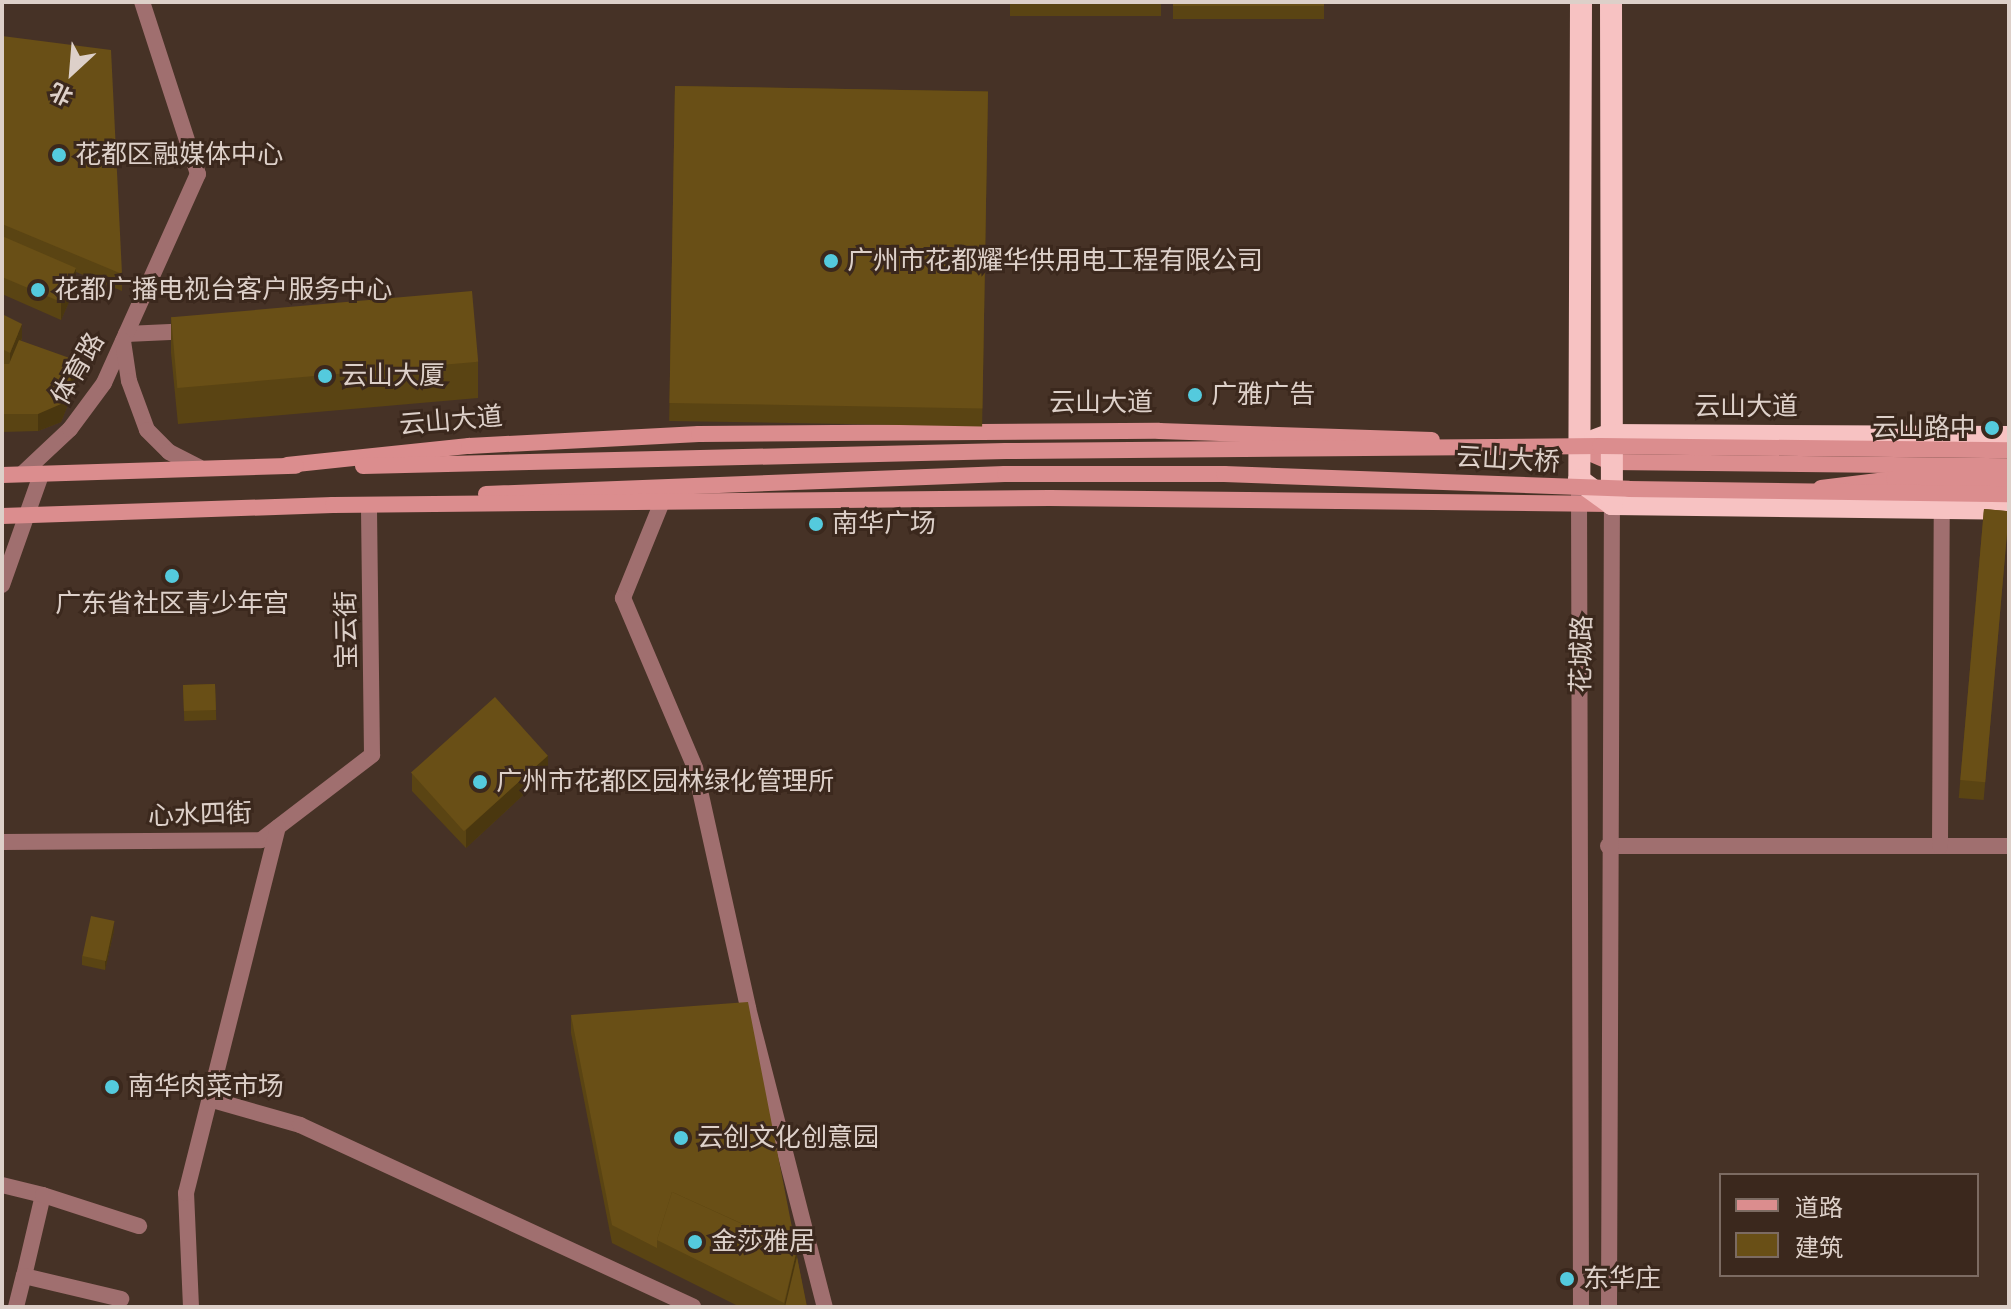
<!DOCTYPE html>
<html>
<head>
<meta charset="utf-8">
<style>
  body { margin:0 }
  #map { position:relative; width:2011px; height:1309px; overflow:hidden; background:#463226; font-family:Cabin,"Noto Sans SC",sans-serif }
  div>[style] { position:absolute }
  .minor>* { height:16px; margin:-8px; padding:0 8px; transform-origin:8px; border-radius:8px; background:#a06f6f }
  .tertiary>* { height:16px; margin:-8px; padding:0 8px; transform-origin:8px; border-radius:8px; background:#a06f6f }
  .secondary>* { height:16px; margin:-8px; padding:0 8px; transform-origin:8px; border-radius:8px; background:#db8d8e }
  .trunk>* { height:22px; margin:-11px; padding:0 11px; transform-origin:11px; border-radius:11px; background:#f7c2c2 }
  .secondary-bridge>* { height:16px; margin:-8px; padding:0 8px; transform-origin:8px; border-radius:8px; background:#db8d8e }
  .wall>* { inset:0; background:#5a4413; transform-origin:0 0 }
  .shaded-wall>* { inset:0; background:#4a370f }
  .building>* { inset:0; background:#694f16; transform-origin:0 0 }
  .dots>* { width:22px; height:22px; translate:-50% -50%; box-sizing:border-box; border:4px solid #3b281d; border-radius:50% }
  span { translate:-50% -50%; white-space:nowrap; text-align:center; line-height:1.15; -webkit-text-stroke:6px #3b281d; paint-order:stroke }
  .poi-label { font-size:26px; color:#ddd0c9 }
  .left { translate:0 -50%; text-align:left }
  .right { translate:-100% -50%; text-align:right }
  .street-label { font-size:26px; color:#ddd0c9 }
  .frame { position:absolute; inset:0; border:4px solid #ddd0c9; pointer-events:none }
  .legend { position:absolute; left:1719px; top:1173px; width:260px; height:104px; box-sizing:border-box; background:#3b281d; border:2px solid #7c6b62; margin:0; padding:10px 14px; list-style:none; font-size:24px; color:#ddd0c9 }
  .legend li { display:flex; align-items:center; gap:16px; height:40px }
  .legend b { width:40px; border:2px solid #7c6b62 }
  .north { position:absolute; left:32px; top:32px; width:80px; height:80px; -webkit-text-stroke:6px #3b281d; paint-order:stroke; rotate:206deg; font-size:22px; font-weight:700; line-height:32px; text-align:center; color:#ddd0c9 }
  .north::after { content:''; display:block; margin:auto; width:28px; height:36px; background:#ddd0c9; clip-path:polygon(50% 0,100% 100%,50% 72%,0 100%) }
</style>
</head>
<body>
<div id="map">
  <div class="minor">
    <div style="left:126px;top:334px;width:66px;rotate:-2.6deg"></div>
    <div style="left:22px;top:474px;width:66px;rotate:-43.2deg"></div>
    <div style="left:70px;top:429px;width:57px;rotate:-53.5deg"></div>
    <div style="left:104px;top:383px;width:229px;rotate:-65.8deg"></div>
    <div style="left:198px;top:174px;width:181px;rotate:-108deg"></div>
    <div style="left:662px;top:502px;width:104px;rotate:112.1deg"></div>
    <div style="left:623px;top:598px;width:185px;rotate:67deg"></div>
    <div style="left:695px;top:768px;width:246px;rotate:77.5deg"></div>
    <div style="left:748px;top:1008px;width:309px;rotate:75.6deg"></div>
    <div style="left:2px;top:842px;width:259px;rotate:-0.4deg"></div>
    <div style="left:261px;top:840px;width:140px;rotate:-37.4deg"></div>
    <div style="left:372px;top:755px;width:250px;rotate:-90.7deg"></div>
    <div style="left:1608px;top:846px;width:401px"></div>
    <div style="left:1940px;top:846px;width:337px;rotate:-89.7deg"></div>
    <div style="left:209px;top:1099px;width:95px;rotate:15.9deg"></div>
    <div style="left:300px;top:1125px;width:433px;rotate:24.8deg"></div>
    <div style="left:2px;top:1185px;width:42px;rotate:13.7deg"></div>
    <div style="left:24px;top:1276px;width:83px;rotate:-76.8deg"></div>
    <div style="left:43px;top:1195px;width:101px;rotate:17.9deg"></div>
    <div style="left:16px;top:1307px;width:32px;rotate:-76deg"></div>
    <div style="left:24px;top:1276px;width:100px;rotate:13.3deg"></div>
    <div style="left:191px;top:1307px;width:114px;rotate:-92.5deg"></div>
    <div style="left:186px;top:1193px;width:377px;rotate:-75.9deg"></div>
  </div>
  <div class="tertiary">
    <div style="left:123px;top:341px;width:40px;rotate:81.5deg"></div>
    <div style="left:129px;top:381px;width:52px;rotate:69.8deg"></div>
    <div style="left:147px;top:430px;width:31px;rotate:45deg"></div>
    <div style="left:169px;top:452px;width:34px;rotate:27deg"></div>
    <div style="left:1579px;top:489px;width:818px;rotate:89.86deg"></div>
    <div style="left:2px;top:585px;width:117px;rotate:-70.5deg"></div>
    <div style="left:1609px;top:1307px;width:803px;rotate:-89.79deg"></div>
  </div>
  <div class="secondary">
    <div style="left:1575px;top:447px;width:38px;rotate:23deg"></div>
    <div style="left:1610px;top:462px;width:399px;rotate:0.6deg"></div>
    <div style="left:287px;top:465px;width:183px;rotate:-6deg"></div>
    <div style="left:469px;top:446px;width:230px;rotate:-3deg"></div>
    <div style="left:699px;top:434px;width:460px;rotate:-0.4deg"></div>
    <div style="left:1159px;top:431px;width:273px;rotate:1.9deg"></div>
    <div style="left:363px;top:466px;width:643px;rotate:-1.34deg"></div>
    <div style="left:2px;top:475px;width:294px;rotate:-1.8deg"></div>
    <div style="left:1821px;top:488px;width:74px;rotate:-7deg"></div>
    <div style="left:1894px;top:479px;width:115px"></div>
    <div style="left:486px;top:494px;width:519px;rotate:-2.21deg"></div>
    <div style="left:2px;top:516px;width:331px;rotate:-1.9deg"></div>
    <div style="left:333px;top:505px;width:717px;rotate:-0.56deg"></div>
    <div style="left:1050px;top:498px;width:562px;rotate:0.61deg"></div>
  </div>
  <div class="trunk">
    <div style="left:1581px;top:2px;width:478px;rotate:90.2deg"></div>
    <div style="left:1579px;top:480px;width:41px;rotate:36deg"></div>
    <div style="left:1612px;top:504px;width:397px;rotate:0.7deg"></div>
    <div style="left:1611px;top:2px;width:502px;rotate:89.89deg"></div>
    <div style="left:1595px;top:440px;width:15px;rotate:-20deg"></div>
    <div style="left:1609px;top:435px;width:400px;rotate:0.3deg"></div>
  </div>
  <div class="secondary-bridge">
    <div style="left:1006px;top:451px;width:594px;rotate:-0.48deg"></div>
    <div style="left:1600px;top:446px;width:409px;rotate:0.6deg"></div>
    <div style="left:1005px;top:474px;width:219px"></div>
    <div style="left:1224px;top:474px;width:405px;rotate:2.1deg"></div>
    <div style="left:1629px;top:489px;width:380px;rotate:0.8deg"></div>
  </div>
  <div class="wall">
    <div style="left:1010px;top:2px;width:151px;height:14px"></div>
    <div style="left:1173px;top:2px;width:151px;height:17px"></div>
    <div style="clip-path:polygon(2px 36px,122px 274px,122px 291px,76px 272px,76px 286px,61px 320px,2px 294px)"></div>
    <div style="left:675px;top:86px;width:313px;height:335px;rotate:1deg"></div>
    <div style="clip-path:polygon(2px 314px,22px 338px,21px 341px,78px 379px,61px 422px,38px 431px,2px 432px,2px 364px,3px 364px,2px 363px)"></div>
    <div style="clip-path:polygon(171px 317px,478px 362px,478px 398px,178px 424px,171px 353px)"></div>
    <div style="left:1984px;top:509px;width:25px;height:290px;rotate:5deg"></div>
    <div style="left:215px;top:684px;width:36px;height:32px;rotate:88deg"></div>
    <div style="clip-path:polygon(548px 772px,466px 848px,412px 791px,412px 773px)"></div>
    <div style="clip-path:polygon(114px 930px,105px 970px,82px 965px,82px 956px)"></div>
    <div style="clip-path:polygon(571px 1015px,797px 1257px,807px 1307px,740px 1307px,612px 1243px,571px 1033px)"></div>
  </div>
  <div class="shaded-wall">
    <div style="clip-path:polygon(76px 268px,76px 286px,61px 320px,61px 302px)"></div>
    <div style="clip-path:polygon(22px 324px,22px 338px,10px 366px,10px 353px)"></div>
    <div style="clip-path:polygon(78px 361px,78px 379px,61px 422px,38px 431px,38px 414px)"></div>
    <div style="clip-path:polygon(548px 755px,548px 772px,466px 848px,466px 830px)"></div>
    <div style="clip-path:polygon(114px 921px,114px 930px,105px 970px,105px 961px)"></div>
    <div style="clip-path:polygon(797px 1249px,797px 1274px,789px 1307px,784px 1307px)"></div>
  </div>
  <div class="building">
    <div style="left:1010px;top:2px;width:151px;height:1px"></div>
    <div style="left:1173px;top:2px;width:151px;height:4px"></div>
    <div style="clip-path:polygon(2px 36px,111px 50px,122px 274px,2px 224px)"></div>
    <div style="left:675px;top:86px;width:313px;height:317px;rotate:1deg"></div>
    <div style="clip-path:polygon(2px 236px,76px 268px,61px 302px,2px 277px)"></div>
    <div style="left:472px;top:291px;width:71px;height:302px;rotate:85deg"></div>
    <div style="clip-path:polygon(2px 314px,22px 324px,10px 353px,2px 349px)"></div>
    <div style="clip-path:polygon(19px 340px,78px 361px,61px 404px,38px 414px,2px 414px,2px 364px,9px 364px)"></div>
    <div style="left:1984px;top:509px;width:25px;height:272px;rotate:5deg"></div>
    <div style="left:215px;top:684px;width:26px;height:32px;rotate:88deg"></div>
    <div style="left:495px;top:697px;width:79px;height:113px;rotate:48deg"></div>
    <div style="left:91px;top:916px;width:24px;height:41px;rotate:12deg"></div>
    <div style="clip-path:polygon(748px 1002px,796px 1248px,672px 1192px,657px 1240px,657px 1248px,612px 1225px,571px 1015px)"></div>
    <div style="clip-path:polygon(672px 1192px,797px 1249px,784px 1303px,657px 1240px)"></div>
    <div style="clip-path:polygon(797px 1257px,807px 1307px,785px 1307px)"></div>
  </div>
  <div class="dots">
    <div style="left:59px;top:155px;background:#54cadd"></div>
    <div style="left:831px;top:261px;background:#54cadd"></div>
    <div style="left:38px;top:290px;background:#54cadd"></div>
    <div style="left:325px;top:376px;background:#54cadd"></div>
    <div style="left:1195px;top:395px;background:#54cadd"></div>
    <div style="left:1992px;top:428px;background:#54cadd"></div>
    <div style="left:816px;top:524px;background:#54cadd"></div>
    <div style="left:172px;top:576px;background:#54cadd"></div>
    <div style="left:480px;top:782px;background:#54cadd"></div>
    <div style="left:112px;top:1087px;background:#54cadd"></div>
    <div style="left:681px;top:1138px;background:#54cadd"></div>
    <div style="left:695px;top:1242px;background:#54cadd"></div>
    <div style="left:1567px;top:1279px;background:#54cadd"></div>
  </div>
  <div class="poi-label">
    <span class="left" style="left:75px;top:155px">花都区融媒体中心</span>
    <span class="left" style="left:847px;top:261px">广州市花都耀华供用电工程有限公司</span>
    <span class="left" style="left:54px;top:290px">花都广播电视台客户服务中心</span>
    <span class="left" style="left:341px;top:376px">云山大厦</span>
    <span class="left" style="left:1211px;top:395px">广雅广告</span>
    <span class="right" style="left:1976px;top:428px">云山路中</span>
    <span class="left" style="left:832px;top:524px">南华广场</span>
    <span style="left:172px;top:604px">广东省社区青少年宫</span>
    <span class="left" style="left:496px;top:782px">广州市花都区园林绿化管理所</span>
    <span class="left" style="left:128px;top:1087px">南华肉菜市场</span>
    <span class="left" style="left:697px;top:1138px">云创文化创意园</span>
    <span class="left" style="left:711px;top:1242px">金莎雅居</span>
    <span class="left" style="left:1583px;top:1279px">东华庄</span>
  </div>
  <div class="street-label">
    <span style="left:78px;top:369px;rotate:-60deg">体育路</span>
    <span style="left:1101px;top:403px">云山大道</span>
    <span style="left:1746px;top:407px">云山大道</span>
    <span style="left:451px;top:421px;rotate:-5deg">云山大道</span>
    <span style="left:1508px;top:460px;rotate:3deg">云山大桥</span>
    <span style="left:347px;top:630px;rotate:-91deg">宝云街</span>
    <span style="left:1582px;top:654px;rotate:-89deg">花城路</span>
    <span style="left:200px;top:815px;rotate:-2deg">心水四街</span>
  </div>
  <div class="frame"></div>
  <ul class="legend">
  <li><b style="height:10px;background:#db8d8e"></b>道路</li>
  <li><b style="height:22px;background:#694f16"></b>建筑</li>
  </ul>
  <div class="north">北</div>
</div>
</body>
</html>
